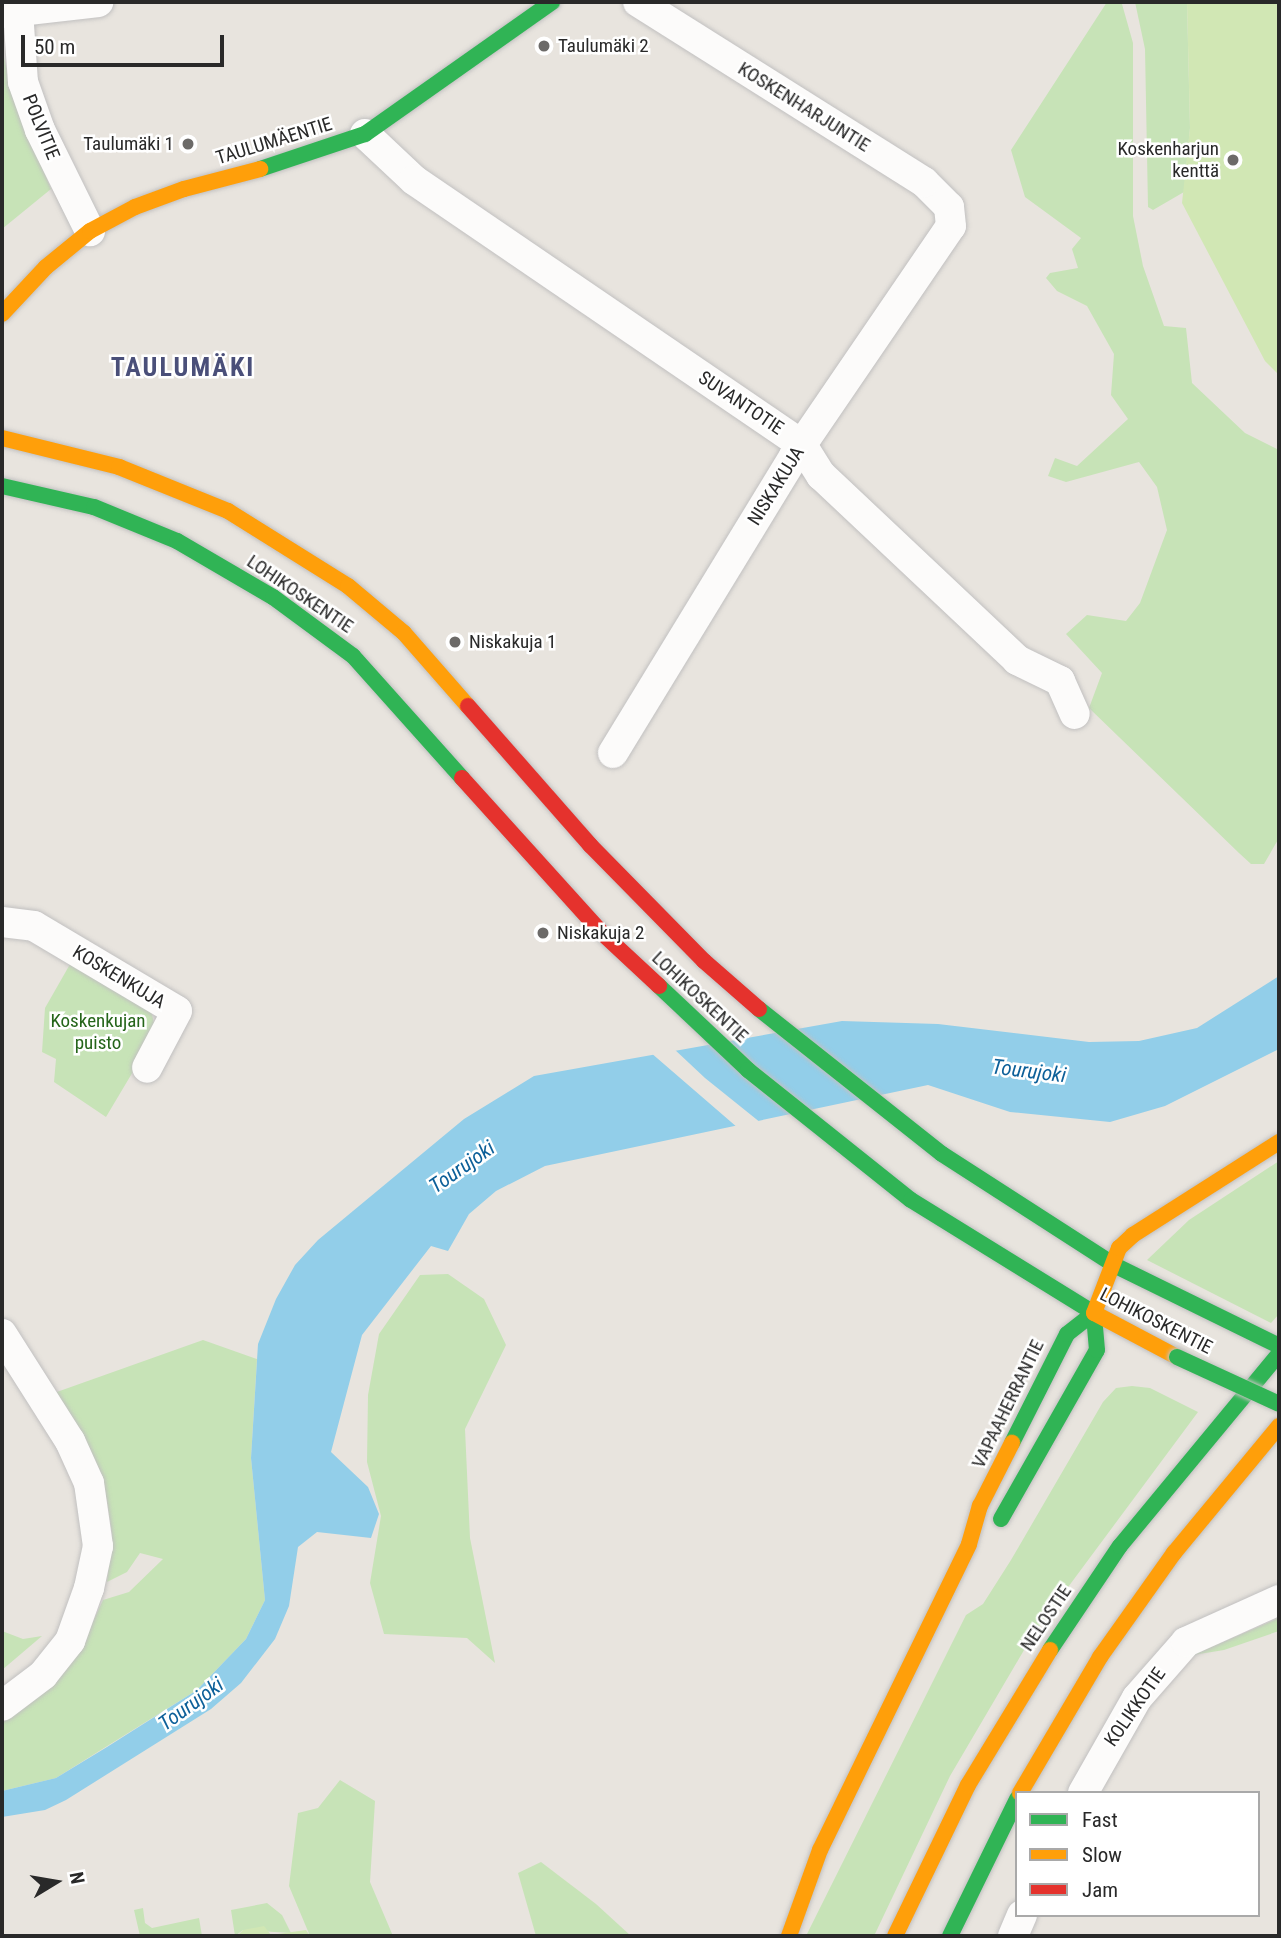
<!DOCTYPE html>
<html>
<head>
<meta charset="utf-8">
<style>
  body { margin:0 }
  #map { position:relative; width:1281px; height:1938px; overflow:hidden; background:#e8e4de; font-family:"Roboto Condensed",sans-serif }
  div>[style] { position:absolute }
  .green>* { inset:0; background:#c7e3b7 }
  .pitch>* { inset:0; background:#d1e7b4 }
  .water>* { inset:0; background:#92cee9 }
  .pier>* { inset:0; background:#e8e4de }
  .roads { filter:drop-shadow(0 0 2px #c1c0c0) drop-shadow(0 0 2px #c1c0c0) }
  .street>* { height:30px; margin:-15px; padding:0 15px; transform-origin:15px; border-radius:15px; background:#fcfbfa }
  .fast>* { height:16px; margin:-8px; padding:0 8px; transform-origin:8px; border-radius:8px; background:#30b455 }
  .slow>* { height:16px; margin:-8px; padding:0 8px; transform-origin:8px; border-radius:8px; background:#ff9f0a }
  .jam>* { height:16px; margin:-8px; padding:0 8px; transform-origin:8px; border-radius:8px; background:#e5322d }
  .bridges { filter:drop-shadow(0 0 2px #c4c3c0) drop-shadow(0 0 2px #c4c3c0) }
  .fast-bridge>* { height:16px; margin:-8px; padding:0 8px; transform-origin:8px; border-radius:8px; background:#30b455 }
  .dots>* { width:19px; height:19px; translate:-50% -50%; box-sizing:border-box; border:4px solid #fff; border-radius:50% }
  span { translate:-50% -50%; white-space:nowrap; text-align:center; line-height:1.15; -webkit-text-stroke:5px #fff; paint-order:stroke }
  .poi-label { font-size:19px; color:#292929 }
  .left { translate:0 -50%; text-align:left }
  .right { translate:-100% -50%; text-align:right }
  .street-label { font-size:19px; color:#292929 }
  .park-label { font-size:19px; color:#25651a }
  .water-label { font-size:21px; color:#0d6099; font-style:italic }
  .district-label { font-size:26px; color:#4a4f79; font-weight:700; letter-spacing:2px }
  .frame { position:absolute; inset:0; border:4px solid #292929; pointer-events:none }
  .legend { position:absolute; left:1015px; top:1791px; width:245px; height:126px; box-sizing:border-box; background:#fff; border:2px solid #a9a9a9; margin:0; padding:9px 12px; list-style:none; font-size:21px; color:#292929 }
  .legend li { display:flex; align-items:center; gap:14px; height:35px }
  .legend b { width:35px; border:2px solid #a9a9a9 }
  .north { position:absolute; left:21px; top:1847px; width:70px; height:70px; -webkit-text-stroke:5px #fff; paint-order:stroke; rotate:79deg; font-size:19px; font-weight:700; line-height:28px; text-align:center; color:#292929 }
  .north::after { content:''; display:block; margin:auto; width:24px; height:32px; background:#292929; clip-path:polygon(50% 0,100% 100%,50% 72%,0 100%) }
  .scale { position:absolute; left:21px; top:35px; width:203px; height:32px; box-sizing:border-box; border:4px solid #292929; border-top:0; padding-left:9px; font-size:21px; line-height:24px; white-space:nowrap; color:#292929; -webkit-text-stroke:5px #fff; paint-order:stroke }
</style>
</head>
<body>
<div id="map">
  <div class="green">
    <div style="clip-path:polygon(1107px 2px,1122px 4px,1133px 43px,1133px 216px,1143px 266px,1164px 326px,1186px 328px,1192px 383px,1245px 433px,1279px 450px,1279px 838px,1264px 864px,1251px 864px,1239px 853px,1089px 708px,1102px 673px,1066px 634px,1087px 615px,1126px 621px,1140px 603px,1167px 530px,1157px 487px,1139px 462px,1066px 482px,1048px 476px,1055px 458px,1077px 466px,1128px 419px,1111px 395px,1114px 354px,1087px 306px,1057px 291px,1046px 278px,1050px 273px,1078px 268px,1072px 249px,1081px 238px,1025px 197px,1011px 150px)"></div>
    <div style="clip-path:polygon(1135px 2px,1187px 2px,1190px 128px,1184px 192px,1153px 210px,1148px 207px,1145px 49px)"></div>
    <div style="clip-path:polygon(2px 48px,12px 93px,51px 189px,2px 229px)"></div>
    <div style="clip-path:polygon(73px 959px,150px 1005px,156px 1033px,106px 1117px,54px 1082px,56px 1059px,42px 1052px,45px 1008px)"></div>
    <div style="clip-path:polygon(1279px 1161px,1279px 1314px,1271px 1323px,1147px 1260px,1189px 1220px)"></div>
    <div style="clip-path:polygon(448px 1274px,484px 1299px,506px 1345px,465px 1429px,470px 1538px,495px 1663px,467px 1638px,384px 1634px,370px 1583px,381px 1516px,367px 1462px,368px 1395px,379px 1334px,420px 1275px)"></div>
    <div style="clip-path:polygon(203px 1340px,257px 1359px,251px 1458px,265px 1600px,246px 1639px,197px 1690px,56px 1778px,2px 1791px,2px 1723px,54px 1682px,77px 1656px,103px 1600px,129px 1592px,163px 1559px,140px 1553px,127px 1572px,107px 1582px,112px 1534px,107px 1501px,97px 1467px,54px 1393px)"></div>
    <div style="clip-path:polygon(1132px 1386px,1150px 1388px,1198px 1412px,1034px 1633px,950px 1776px,874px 1936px,806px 1936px,966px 1615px,983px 1604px,1011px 1560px,1103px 1402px,1116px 1388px)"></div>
    <div style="clip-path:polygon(1279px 1618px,1279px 1631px,1224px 1650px,1193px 1655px)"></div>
    <div style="clip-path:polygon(2px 1631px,23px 1639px,42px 1636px,2px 1670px)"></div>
    <div style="clip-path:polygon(340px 1780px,375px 1801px,370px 1882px,393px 1936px,310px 1936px,289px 1886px,298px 1813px,318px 1808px)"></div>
    <div style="clip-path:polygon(541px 1862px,596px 1904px,631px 1936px,536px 1936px,518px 1873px)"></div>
    <div style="clip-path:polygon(267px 1903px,282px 1915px,291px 1933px,243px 1930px,235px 1936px,231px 1910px)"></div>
    <div style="clip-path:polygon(143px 1908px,145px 1923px,152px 1928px,199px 1918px,202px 1936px,140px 1936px,134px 1910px)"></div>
  </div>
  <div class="pitch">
    <div style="clip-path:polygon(1187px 2px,1279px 2px,1279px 375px,1265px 361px,1182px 203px,1190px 128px)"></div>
    <div style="clip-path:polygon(264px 1926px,271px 1935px,306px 1930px,310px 1936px,237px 1936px,243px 1930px)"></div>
  </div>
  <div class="water">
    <div style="clip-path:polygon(1279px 976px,1279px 1049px,1165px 1106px,1110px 1122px,1010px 1112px,928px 1085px,545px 1166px,496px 1191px,469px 1214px,448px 1251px,431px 1246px,362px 1335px,331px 1452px,368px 1487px,379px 1514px,371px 1538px,317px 1532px,298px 1547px,289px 1606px,275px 1639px,241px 1683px,211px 1709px,66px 1800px,45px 1810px,2px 1817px,2px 1791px,56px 1778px,107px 1747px,197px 1690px,246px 1639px,265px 1600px,251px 1458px,258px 1344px,276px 1299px,295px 1265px,318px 1240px,464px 1119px,534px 1076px,842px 1021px,938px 1024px,1089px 1042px,1139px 1041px,1197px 1028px)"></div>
  </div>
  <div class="pier">
    <div style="clip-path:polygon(673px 1048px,705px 1078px,761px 1123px,738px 1128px,650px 1052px)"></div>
  </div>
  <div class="roads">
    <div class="street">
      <div style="left:18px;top:11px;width:71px;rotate:86deg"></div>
      <div style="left:23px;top:82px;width:51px;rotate:70.5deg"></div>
      <div style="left:40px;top:130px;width:113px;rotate:63.7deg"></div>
      <div style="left:2px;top:13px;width:97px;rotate:-6.5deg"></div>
      <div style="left:365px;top:134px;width:67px;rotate:43.2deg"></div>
      <div style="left:414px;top:180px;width:470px;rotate:34.3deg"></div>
      <div style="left:802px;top:445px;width:36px;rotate:58deg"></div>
      <div style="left:821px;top:475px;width:270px;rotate:43.3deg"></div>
      <div style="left:1017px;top:660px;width:48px;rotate:26deg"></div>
      <div style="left:1060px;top:681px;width:36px;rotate:66deg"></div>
      <div style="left:613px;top:753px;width:348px;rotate:-58.6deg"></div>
      <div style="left:794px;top:456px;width:278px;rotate:-55.7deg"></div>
      <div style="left:951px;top:226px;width:19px;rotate:-96deg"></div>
      <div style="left:949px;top:207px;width:35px;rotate:-135deg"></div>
      <div style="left:924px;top:182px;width:338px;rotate:-147.8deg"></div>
      <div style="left:2px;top:922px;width:32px;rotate:7deg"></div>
      <div style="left:34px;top:926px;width:166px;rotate:30.7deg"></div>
      <div style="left:177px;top:1011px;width:64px;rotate:117.8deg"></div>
      <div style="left:2px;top:1334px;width:127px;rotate:57.6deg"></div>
      <div style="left:70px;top:1441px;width:46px;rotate:65.7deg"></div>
      <div style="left:89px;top:1483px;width:64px;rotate:81.9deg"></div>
      <div style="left:98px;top:1546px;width:43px;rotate:102.1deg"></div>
      <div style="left:89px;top:1588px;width:56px;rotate:109.7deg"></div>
      <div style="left:70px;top:1641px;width:43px;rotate:128.5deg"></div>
      <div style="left:43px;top:1675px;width:51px;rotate:142.9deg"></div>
      <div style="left:1083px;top:1793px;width:109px;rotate:-60.4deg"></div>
      <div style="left:1137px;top:1698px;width:74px;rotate:-48.8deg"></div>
      <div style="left:1186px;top:1642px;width:102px;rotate:-24.3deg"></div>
      <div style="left:1013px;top:1936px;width:23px;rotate:-67deg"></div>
    </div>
    <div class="fast">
      <div style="left:260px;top:169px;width:111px;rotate:-18.4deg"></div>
      <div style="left:365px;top:134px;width:229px;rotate:-35.2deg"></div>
      <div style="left:2px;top:486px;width:94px;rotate:12.9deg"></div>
      <div style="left:94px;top:507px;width:90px;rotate:22.3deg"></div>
      <div style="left:177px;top:541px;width:111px;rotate:30.3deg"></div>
      <div style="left:273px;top:597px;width:99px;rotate:36.4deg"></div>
      <div style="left:353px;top:656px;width:164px;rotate:48.2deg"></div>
      <div style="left:659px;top:986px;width:122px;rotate:43.3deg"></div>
      <div style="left:748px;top:1070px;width:208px;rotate:38.6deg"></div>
      <div style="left:911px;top:1200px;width:215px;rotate:31.7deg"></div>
      <div style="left:759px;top:1009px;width:233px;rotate:38.4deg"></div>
      <div style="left:942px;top:1154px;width:205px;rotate:32.8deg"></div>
      <div style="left:1114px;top:1265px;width:184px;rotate:26.1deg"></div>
      <div style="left:1012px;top:1443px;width:122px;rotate:-63.2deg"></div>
      <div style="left:1067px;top:1334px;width:34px;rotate:-38deg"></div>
      <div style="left:1001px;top:1519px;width:194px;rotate:-60.4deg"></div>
      <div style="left:1097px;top:1350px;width:37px;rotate:-95deg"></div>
      <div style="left:1050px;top:1650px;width:125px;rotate:-56.1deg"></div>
      <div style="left:1120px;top:1546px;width:249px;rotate:-50.4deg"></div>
      <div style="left:950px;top:1936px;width:153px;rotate:-63.9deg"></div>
    </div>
    <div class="slow">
      <div style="left:2px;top:314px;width:64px;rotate:-46.9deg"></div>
      <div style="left:46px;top:267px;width:57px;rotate:-39.3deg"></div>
      <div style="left:90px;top:231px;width:51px;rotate:-28.1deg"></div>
      <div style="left:135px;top:207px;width:52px;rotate:-20.2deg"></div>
      <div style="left:184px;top:189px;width:79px;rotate:-14.7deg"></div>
      <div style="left:2px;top:438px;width:121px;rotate:13.9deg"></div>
      <div style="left:119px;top:467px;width:118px;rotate:22deg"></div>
      <div style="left:228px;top:511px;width:142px;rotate:32deg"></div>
      <div style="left:348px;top:586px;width:73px;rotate:40deg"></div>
      <div style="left:404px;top:633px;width:97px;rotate:48.8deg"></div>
      <div style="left:1094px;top:1313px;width:94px;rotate:27.9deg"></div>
      <div style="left:1094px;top:1313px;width:70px;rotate:-69deg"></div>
      <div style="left:1119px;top:1248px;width:19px;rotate:-43deg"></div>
      <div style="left:1133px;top:1235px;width:173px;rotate:-32.5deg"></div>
      <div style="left:1020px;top:1793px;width:158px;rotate:-59.5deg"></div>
      <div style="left:1100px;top:1657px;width:128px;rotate:-54.6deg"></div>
      <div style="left:1174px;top:1553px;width:165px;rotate:-50.4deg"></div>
      <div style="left:789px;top:1936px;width:91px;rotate:-70.2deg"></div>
      <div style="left:820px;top:1850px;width:340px;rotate:-64deg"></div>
      <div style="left:969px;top:1544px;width:40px;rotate:-74deg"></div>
      <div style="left:980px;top:1506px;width:71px;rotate:-63.1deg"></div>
      <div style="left:895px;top:1936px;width:168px;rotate:-64.2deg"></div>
      <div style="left:968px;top:1785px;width:158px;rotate:-58.7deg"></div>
    </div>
    <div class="jam">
      <div style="left:468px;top:706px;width:185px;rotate:48.7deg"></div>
      <div style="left:590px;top:845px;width:163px;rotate:45.5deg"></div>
      <div style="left:704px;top:961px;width:73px;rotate:41.1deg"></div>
      <div style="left:462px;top:778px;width:209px;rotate:47.9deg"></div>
      <div style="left:602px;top:933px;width:78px;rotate:42.9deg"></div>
    </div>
  </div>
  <div class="bridges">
    <div class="fast-bridge">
      <div style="left:1177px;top:1357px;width:112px;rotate:24.7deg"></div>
    </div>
  </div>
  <div class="dots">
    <div style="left:544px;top:46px;background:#6c6a68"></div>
    <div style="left:188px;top:144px;background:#6c6a68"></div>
    <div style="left:1233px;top:160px;background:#6c6a68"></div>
    <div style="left:455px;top:642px;background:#6c6a68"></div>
    <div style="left:543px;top:933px;background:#6c6a68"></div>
  </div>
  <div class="poi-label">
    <span class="left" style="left:558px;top:46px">Taulumäki 2</span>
    <span class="right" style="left:174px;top:144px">Taulumäki 1</span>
    <span class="right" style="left:1219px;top:160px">Koskenharjun<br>kenttä</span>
    <span class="left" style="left:469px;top:642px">Niskakuja 1</span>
    <span class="left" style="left:557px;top:933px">Niskakuja 2</span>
  </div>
  <div class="street-label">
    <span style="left:804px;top:107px;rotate:32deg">KOSKENHARJUNTIE</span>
    <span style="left:41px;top:127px;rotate:68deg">POLVITIE</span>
    <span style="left:274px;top:141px;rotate:-17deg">TAULUMÄENTIE</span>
    <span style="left:741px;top:403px;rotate:34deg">SUVANTOTIE</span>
    <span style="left:776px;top:486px;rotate:-58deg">NISKAKUJA</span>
    <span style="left:300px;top:594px;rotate:34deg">LOHIKOSKENTIE</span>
    <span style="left:119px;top:977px;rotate:31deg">KOSKENKUJA</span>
    <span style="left:700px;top:997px;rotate:43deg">LOHIKOSKENTIE</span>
    <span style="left:1156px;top:1321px;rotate:27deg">LOHIKOSKENTIE</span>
    <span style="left:1008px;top:1404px;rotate:-64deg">VAPAAHERRANTIE</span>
    <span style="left:1046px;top:1618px;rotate:-56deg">NELOSTIE</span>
    <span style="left:1135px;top:1707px;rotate:-55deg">KOLIKKOTIE</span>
  </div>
  <div class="park-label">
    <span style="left:98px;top:1032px">Koskenkujan<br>puisto</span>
  </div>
  <div class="water-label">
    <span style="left:1029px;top:1071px;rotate:7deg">Tourujoki</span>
    <span style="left:462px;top:1167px;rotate:-35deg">Tourujoki</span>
    <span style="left:191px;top:1704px;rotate:-36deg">Tourujoki</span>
  </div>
  <div class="district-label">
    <span style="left:183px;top:368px">TAULUMÄKI</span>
  </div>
  <div class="frame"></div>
  <ul class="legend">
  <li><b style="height:9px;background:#30b455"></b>Fast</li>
  <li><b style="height:9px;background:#ff9f0a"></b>Slow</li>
  <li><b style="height:9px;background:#e5322d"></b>Jam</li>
  </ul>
  <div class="north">N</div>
  <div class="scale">50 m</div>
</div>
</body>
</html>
